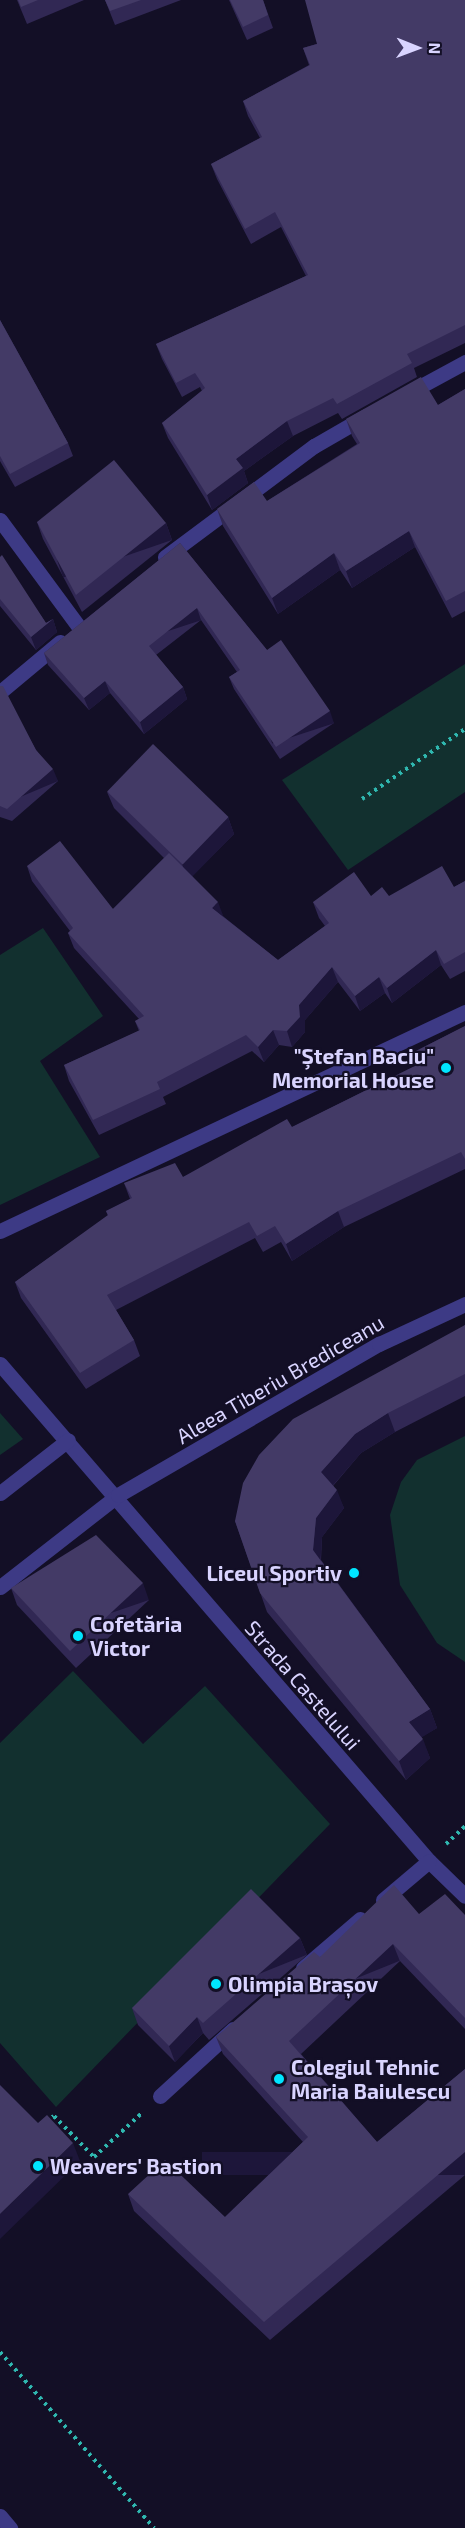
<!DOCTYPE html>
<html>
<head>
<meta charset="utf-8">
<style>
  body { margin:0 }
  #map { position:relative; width:465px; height:2528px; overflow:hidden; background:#130f26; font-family:"Exo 2",sans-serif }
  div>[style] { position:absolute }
  .green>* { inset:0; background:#12302f }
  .path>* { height:4px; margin-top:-2px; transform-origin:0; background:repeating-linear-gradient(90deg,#2fb8b0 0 3px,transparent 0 7.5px) }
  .pedestrian>* { height:15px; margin:-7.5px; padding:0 7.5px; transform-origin:7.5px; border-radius:7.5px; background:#3d3a85 }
  .minor>* { height:15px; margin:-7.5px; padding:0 7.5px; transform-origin:7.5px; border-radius:7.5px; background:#3d3a85 }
  .wall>* { inset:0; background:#312854 }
  .shaded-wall>* { inset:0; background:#1d163a; transform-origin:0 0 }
  .building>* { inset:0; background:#433a66; transform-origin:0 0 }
  .dots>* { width:16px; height:16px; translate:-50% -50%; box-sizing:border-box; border:3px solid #130f26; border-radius:50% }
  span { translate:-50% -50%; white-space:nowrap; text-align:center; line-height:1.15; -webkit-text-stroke:4.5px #130f26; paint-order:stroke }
  .poi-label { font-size:21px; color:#d9d4ff; font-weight:700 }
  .right { translate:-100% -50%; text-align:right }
  .left { translate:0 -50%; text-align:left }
  .street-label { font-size:21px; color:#d9d4ff }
  .north { position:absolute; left:387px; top:18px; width:60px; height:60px; -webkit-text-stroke:4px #130f26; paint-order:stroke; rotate:91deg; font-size:16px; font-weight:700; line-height:24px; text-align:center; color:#d9d4ff }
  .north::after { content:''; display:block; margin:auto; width:21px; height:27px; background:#d9d4ff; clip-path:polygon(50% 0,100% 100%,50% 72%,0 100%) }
</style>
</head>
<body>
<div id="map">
  <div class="green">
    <div style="clip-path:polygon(465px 664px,465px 792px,348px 870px,282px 780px)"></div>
    <div style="clip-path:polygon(43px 928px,103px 1016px,40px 1061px,100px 1157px,0 1205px,0 955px)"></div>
    <div style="clip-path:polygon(0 1413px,23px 1439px,0 1455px)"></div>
    <div style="clip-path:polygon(465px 1436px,465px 1662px,437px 1643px,400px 1585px,390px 1515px,401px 1482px,417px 1460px)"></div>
    <div style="clip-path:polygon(73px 1671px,143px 1744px,205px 1686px,330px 1824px,56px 2107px,0 2043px,0 1743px)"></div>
  </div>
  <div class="path">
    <div style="left:362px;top:799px;width:125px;rotate:-34.2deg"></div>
    <div style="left:446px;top:1844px;width:26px;rotate:-43deg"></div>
    <div style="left:46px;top:2121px;width:9px;rotate:-32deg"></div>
    <div style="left:54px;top:2116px;width:57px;rotate:45.7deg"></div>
    <div style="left:94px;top:2157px;width:65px;rotate:-42.5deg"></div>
    <div style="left:0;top:2352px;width:234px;rotate:48.8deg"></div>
  </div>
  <div class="pedestrian">
    <div style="left:0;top:2516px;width:16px;rotate:50deg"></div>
  </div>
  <div class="minor">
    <div style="left:408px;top:393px;width:65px;rotate:-28.5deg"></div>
    <div style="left:0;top:520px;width:133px;rotate:53.6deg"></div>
    <div style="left:165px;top:557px;width:186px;rotate:-36.7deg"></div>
    <div style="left:314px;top:446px;width:60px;rotate:-30deg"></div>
    <div style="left:0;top:692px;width:78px;rotate:-39.8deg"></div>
    <div style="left:0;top:1231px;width:514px;rotate:-25.22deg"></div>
    <div style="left:0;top:1364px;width:657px;rotate:49.2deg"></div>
    <div style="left:429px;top:1861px;width:50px;rotate:44.2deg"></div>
    <div style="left:0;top:1493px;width:86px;rotate:-37.9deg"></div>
    <div style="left:0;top:1587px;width:150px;rotate:-37.9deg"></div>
    <div style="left:118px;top:1495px;width:302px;rotate:-30.1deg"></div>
    <div style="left:379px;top:1344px;width:95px;rotate:-24.9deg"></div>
    <div style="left:383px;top:1900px;width:60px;rotate:-40.3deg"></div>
    <div style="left:303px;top:1968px;width:75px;rotate:-40.7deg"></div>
    <div style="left:160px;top:2096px;width:99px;rotate:-42.5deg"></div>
  </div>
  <div class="wall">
    <div style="clip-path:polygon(17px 0,84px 0,27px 24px)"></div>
    <div style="clip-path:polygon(105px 0,181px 0,115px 25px)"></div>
    <div style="clip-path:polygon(229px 0,263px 0,273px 28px,247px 40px)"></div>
    <div style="clip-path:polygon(465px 0,465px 343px,414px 368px,417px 377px,342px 419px,338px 413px,293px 436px,244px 471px,248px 483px,212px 510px,168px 438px,162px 423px,202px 391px,200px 387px,182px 397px,162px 359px,156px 344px,306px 276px,281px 227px,251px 244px,217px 179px,211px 164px,260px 138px,248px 116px,243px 101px,309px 65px,303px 48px)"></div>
    <div style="clip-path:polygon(0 320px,68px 443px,73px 456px,15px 487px,0 461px)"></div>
    <div style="clip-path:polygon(465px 389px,465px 611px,452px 618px,415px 547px,352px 588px,340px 570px,278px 614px,223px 526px,217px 509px,267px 501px,357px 444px,352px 436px,346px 419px,438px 405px)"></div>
    <div style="clip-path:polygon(37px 522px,166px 523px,172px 540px,82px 612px,43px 539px)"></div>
    <div style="clip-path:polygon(180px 543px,267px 650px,334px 723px,280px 759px,234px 689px,229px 677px,237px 672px,201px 620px,156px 655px,183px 687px,187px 699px,144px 734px,110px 693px,89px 710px,48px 665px,44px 653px)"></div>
    <div style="clip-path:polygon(0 557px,46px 623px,53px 619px,57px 632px,36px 650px,0 606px)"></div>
    <div style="clip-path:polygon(0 686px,36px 750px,58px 781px,12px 821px,0 817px)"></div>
    <div style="clip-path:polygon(107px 792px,228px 817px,234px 834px,192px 876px,224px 917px,278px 960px,325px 926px,319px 918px,313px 902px,371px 896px,389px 896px,454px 887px,465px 881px,465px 971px,450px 979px,441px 965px,392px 1003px,385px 993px,360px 1011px,338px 982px,305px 1020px,305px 1032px,292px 1047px,279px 1045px,264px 1062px,252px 1051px,163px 1097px,166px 1104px,99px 1135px,69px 1081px,64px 1065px,139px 1031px,135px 1021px,139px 1019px,74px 948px,68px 933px,70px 931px,32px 881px,27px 866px,113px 909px,164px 858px,114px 808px)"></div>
    <div style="clip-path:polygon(465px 1026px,465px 1169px,344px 1227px,292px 1261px,281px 1242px,263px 1252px,255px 1238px,116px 1310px,134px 1340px,140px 1356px,86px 1389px,21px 1298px,15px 1282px,108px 1216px,106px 1211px,130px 1199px,124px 1183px,183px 1177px,292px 1127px,421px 1063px,416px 1051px)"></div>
    <div style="clip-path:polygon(465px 1325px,465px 1396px,395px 1432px,361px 1453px,333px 1486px,344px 1508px,322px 1537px,321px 1560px,430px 1709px,437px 1728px,421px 1737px,430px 1758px,406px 1780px,267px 1612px,235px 1521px)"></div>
    <div style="clip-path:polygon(11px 1588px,149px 1600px,76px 1668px,17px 1605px)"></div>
    <div style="clip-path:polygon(419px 1914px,465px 1915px,465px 2029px,400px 1961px,301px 2054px,377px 2142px,465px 2069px,465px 2175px,270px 2340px,134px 2211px,128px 2194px,225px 2217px,303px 2142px,223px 2054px,216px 2037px,320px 1957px)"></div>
    <div style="clip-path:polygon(300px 1938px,307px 1955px,209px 2040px,203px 2033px,175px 2062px,138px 2025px,132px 2008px)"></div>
  </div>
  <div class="shaded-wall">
    <div style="clip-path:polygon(287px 421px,293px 436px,244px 471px,248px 483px,212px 510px,207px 495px,236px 459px)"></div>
    <div style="left:166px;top:523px;width:18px;height:115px;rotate:71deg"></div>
    <div style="clip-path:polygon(409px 531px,415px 547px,352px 588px,346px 571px)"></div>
    <div style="clip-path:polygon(334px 553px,340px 570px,278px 614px,272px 598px)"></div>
    <div style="left:197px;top:608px;width:13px;height:61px;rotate:72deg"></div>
    <div style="clip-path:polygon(53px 619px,57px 632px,36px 650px,31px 637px)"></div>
    <div style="clip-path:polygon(105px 681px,110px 693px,89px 710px,84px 698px)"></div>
    <div style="clip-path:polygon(183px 687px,187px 699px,144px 734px,140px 722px)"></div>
    <div style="left:330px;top:711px;width:13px;height:65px;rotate:72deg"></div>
    <div style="left:53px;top:769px;width:13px;height:61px;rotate:67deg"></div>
    <div style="clip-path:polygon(228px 817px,234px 834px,188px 881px,182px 864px)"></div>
    <div style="clip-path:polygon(218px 902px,224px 918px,212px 908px)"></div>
    <div style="clip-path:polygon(436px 950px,441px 965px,392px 1003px,387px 988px)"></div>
    <div style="clip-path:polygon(332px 967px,338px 982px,305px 1020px,305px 1032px,292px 1047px,287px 1031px,299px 1005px)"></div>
    <div style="clip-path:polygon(379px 977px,385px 993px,360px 1011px,355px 996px)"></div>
    <div style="clip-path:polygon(273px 1030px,279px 1045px,264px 1062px,258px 1047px)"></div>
    <div style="clip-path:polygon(338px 1211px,344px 1227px,292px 1261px,286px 1244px)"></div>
    <div style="clip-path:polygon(388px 1413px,395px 1432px,361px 1453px,328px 1491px,321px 1472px,355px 1434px)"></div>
    <div style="clip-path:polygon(337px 1490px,344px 1508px,322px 1537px,320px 1568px,313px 1550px,316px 1518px)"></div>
    <div style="left:143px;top:1583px;width:18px;height:100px;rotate:71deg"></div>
    <div style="clip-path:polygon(430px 1709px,437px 1728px,416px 1741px,409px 1722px)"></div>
    <div style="clip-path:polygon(423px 1739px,430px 1758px,406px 1780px,399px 1761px)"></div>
    <div style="left:300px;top:1938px;width:18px;height:129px;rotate:68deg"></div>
    <div style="left:393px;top:1944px;width:18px;height:142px;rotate:68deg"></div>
    <div style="clip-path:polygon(197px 2017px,203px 2033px,175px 2062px,169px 2046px)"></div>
    <div style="clip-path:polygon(73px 2143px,80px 2161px,0 2239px,0 2214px)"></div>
    <div style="left:465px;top:2152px;width:23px;height:263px;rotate:90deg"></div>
  </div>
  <div class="building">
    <div style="clip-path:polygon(18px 0,38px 0,21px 7px)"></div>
    <div style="clip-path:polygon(105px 0,141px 0,110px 11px)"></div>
    <div style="clip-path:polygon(230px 0,263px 0,268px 15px,243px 27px)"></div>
    <div style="clip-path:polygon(305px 0,465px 0,465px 325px,407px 354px,412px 363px,337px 404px,333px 398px,287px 421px,236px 459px,243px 468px,207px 495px,162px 423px,205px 388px,195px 373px,176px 383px,156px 344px,308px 275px,275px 212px,245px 229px,211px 164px,262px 137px,243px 101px,310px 65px,303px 48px,317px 44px)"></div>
    <div style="clip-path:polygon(0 320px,68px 443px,10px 474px,0 456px)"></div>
    <div style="clip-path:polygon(421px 377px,438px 405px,465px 389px,465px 591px,446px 601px,409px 531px,346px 571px,334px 553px,272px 598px,217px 509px,254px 482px,267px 501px,360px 443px,346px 419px)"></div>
    <div style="clip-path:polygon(114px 460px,166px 523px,76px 595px,37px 522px)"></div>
    <div style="clip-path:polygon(180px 543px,267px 650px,281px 640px,330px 711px,276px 747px,229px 677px,240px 670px,197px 608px,149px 646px,183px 687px,140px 722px,105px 681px,84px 698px,44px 653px)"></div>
    <div style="clip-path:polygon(2px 555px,46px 623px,53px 619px,31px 637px,0 599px,0 557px)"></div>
    <div style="clip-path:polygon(0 686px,3px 686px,36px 750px,53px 769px,7px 809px,0 806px)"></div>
    <div style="left:153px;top:744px;width:105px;height:66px;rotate:44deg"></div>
    <div style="clip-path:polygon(60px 841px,113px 909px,169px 853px,218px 902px,212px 908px,278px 960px,329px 923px,313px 902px,354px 872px,371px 896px,382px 887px,389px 896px,442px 866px,454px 887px,465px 881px,465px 952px,444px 964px,436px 950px,387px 988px,379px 977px,355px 996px,332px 967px,299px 1005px,300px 1017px,287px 1031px,273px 1030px,258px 1047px,246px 1035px,157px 1082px,160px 1089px,93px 1120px,64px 1065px,140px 1030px,135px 1021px,144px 1016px,68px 933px,73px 928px,27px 866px)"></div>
    <div style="clip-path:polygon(465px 1026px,465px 1159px,461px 1152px,338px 1211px,286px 1244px,275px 1226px,257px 1236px,249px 1222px,107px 1295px,134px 1340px,80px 1373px,15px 1282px,108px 1215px,106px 1211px,132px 1198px,124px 1183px,175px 1163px,183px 1177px,287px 1119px,292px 1127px,421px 1063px,416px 1051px)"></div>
    <div style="clip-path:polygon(465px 1325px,465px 1374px,388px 1413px,355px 1434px,321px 1472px,337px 1490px,316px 1518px,313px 1550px,430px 1709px,409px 1722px,423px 1739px,399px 1761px,260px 1593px,235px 1521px,243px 1483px,259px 1455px,293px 1419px)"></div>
    <div style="clip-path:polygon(96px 1535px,143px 1583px,70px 1651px,11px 1588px)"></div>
    <div style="clip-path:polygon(394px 1885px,419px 1914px,445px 1894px,465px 1915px,465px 2018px,393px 1944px,289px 2041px,377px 2142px,465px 2069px,465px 2152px,264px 2322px,128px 2194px,165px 2160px,225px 2217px,308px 2137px,216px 2037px,314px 1952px,320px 1957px)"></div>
    <div style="clip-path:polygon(251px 1889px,300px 1938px,203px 2023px,197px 2017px,169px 2046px,132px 2008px)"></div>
    <div style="clip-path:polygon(0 2085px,38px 2123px,47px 2115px,73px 2143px,0 2214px)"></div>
  </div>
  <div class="dots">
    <div style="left:446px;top:1068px;background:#00e5ff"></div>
    <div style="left:354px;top:1573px;background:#00e5ff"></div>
    <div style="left:78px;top:1636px;background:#00e5ff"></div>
    <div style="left:216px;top:1984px;background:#00e5ff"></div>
    <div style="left:279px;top:2079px;background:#00e5ff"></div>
    <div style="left:38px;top:2166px;background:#00e5ff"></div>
  </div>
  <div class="poi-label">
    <span class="right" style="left:434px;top:1068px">"Ştefan Baciu"<br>Memorial House</span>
    <span class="right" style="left:342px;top:1573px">Liceul Sportiv</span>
    <span class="left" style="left:90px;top:1636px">Cofetăria<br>Victor</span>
    <span class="left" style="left:228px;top:1984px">Olimpia Brașov</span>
    <span class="left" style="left:291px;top:2079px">Colegiul Tehnic<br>Maria Baiulescu</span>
    <span class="left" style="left:50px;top:2166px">Weavers' Bastion</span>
  </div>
  <div class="street-label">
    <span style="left:280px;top:1379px;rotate:-30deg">Aleea Tiberiu Brediceanu</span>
    <span style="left:303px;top:1685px;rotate:49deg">Strada Castelului</span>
  </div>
  <div class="north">N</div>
</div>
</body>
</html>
